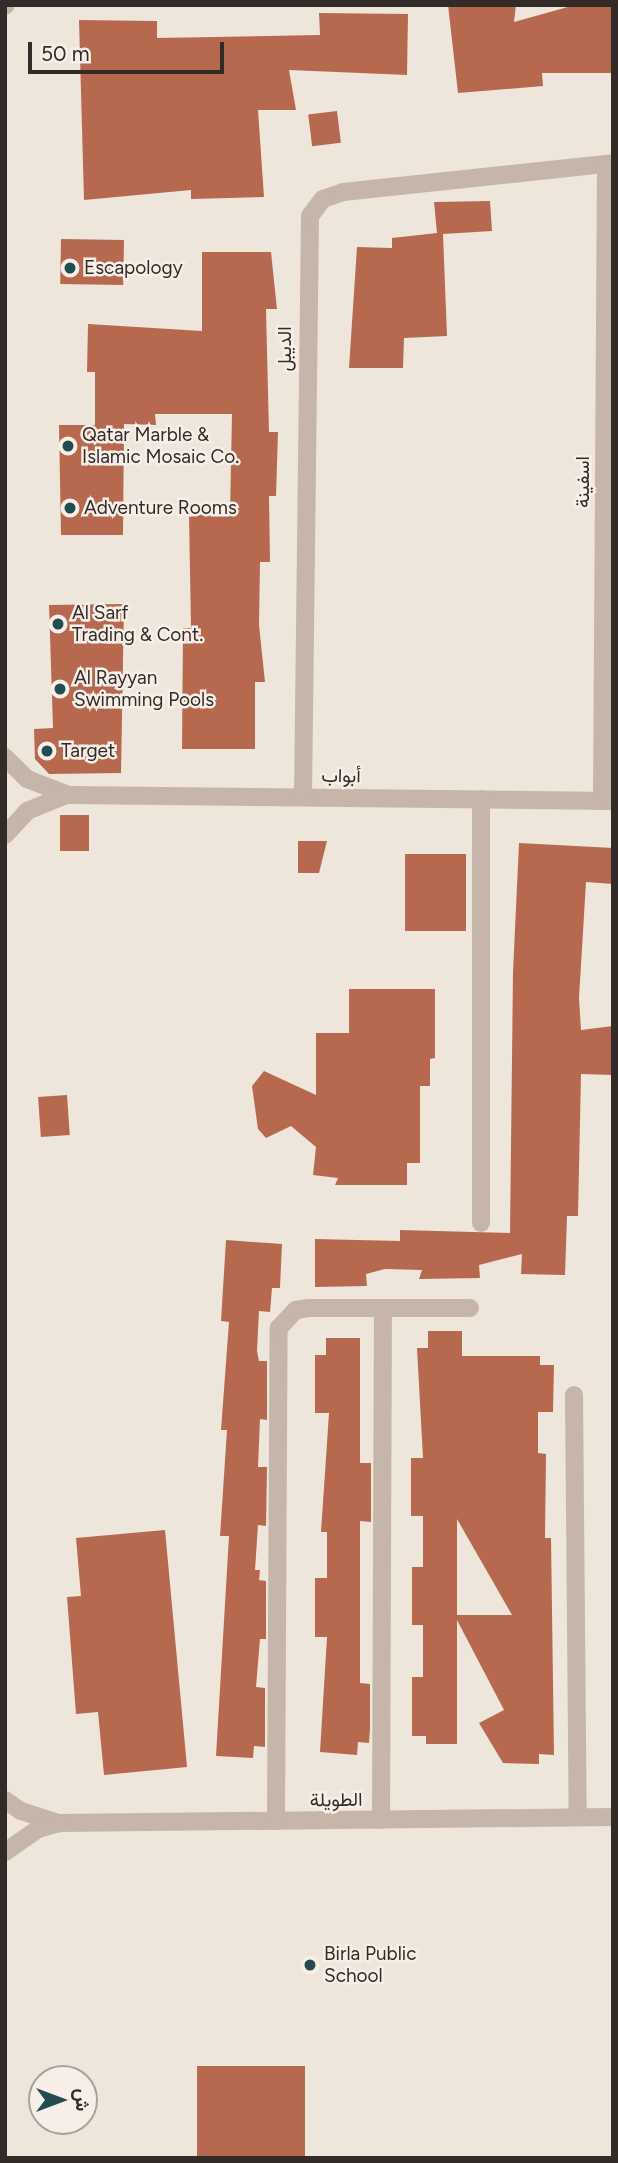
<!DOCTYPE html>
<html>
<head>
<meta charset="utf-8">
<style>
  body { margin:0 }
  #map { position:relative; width:618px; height:2163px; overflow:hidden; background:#eee5db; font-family:Figtree,Vazirmatn,sans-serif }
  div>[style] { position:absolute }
  .building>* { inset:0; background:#b76950; transform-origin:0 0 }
  .minor>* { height:18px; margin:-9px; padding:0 9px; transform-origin:9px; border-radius:9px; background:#c5b6a9 }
  .dots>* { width:19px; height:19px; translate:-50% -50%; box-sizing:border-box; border:4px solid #f7efe7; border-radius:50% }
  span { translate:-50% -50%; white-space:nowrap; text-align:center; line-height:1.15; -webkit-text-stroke:5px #f7efe7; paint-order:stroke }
  .poi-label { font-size:19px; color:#332b28 }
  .left { translate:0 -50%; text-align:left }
  .street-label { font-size:19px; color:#332b28 }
  .frame { position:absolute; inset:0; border:7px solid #332b28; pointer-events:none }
  .north { position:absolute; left:28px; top:2065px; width:70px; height:70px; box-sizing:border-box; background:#f7efe7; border:2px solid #a9a19b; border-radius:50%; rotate:90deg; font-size:19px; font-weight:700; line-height:28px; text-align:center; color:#332b28 }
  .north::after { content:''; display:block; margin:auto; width:24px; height:32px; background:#224c4f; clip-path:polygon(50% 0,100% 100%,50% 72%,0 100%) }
  .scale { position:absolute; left:28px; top:42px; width:196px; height:32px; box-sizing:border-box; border:4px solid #332b28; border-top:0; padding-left:9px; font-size:21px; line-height:24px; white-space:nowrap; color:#332b28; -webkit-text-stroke:5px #f7efe7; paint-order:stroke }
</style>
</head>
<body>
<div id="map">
  <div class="building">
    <div style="clip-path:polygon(448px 5px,516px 5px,514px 22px,575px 5px,613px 5px,613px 73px,542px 73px,543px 86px,458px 93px)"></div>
    <div style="clip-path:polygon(319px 13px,408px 14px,407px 75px,289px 70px,296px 110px,258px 110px,264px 197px,191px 199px,191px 190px,84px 200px,79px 20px,157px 21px,157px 38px,320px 35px)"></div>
    <div style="left:337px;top:111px;width:32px;height:29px;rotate:83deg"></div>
    <div style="clip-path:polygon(490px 201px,492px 231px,443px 234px,447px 336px,404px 338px,403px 368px,349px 368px,357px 247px,392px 248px,392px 238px,437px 233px,434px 202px)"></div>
    <div style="left:61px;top:239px;width:63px;height:45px;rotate:1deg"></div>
    <div style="clip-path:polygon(202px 252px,271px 252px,277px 309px,266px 309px,269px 432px,278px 432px,276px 496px,269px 496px,270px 562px,260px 562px,259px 625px,265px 682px,255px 682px,255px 749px,182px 749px,183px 628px,191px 628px,189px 515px,230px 514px,232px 414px,155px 414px,156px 425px,124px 424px,123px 535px,61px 535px,59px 425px,95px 425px,95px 372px,87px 372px,88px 324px,202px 331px)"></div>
    <div style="clip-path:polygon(124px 604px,121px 773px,49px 774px,35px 759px,34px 729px,53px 728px,49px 605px)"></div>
    <div style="left:60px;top:815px;width:29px;height:36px"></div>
    <div style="clip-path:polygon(298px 841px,327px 841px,319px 873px,298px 873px)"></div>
    <div style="clip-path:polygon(519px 843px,613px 848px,613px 884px,586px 882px,579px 998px,581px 1030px,613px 1026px,613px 1075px,581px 1074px,578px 1216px,567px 1216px,565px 1275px,521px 1274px,522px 1254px,479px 1265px,480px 1278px,419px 1279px,422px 1270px,385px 1269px,366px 1274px,367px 1286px,315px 1287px,315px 1239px,400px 1241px,400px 1230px,510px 1233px,513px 972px)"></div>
    <div style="left:405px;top:854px;width:61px;height:77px"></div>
    <div style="clip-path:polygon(349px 989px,435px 989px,435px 1058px,430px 1059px,430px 1086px,420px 1086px,420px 1163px,407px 1163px,407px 1185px,335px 1185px,338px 1178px,313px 1175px,316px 1147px,291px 1126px,266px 1138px,258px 1129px,252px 1086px,264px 1071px,316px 1095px,316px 1033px,349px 1033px)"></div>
    <div style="left:67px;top:1095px;width:40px;height:29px;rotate:86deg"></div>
    <div style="clip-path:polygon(226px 1240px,282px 1244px,280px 1288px,272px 1288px,270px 1312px,259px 1311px,257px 1351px,259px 1361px,267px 1361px,267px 1420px,260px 1419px,258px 1467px,267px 1467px,266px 1526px,258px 1525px,255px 1570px,260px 1570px,259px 1580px,266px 1581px,266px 1639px,260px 1639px,256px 1687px,265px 1688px,265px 1747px,254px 1746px,253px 1758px,216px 1756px,229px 1536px,220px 1536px,227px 1430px,221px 1430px,229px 1322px,221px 1321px)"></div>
    <div style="clip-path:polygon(evenodd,428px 1331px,462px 1331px,462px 1356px,540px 1356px,540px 1365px,554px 1365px,553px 1412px,538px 1412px,538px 1453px,546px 1454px,545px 1538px,551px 1538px,554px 1755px,539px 1754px,539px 1764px,503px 1763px,479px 1723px,504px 1710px,457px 1620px,457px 1744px,426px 1744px,426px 1736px,412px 1736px,412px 1677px,423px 1677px,423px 1625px,412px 1625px,412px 1567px,423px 1567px,423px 1516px,411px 1516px,411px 1458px,423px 1458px,417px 1348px,428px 1348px,428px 1331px,457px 1519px,512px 1615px,457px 1615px,457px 1519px)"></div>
    <div style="clip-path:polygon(326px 1338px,360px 1338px,360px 1463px,371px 1463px,371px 1522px,360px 1521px,360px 1683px,370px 1684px,370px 1729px,369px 1743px,358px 1742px,357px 1755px,320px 1752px,327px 1637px,315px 1637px,315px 1578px,327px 1578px,327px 1532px,321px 1532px,329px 1413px,315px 1413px,315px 1355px,326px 1355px)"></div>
    <div style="clip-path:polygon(165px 1530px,187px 1767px,104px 1775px,98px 1712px,76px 1714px,67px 1597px,81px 1596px,76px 1538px)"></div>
    <div style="left:197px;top:2066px;width:108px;height:92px"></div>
  </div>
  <div class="minor">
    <div style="left:5px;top:6px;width:1px;rotate:-45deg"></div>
    <div style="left:5px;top:757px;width:31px;rotate:45deg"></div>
    <div style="left:27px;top:779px;width:45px;rotate:20.9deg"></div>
    <div style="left:69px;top:795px;width:544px;rotate:0.63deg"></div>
    <div style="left:303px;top:797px;width:581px;rotate:-89.31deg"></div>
    <div style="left:310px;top:216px;width:21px;rotate:-53deg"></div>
    <div style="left:323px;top:199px;width:21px;rotate:-19deg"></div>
    <div style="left:343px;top:192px;width:272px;rotate:-6.1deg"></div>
    <div style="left:481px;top:799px;width:424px;rotate:90deg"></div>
    <div style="left:602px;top:801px;width:637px;rotate:-89.64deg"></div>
    <div style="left:5px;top:835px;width:33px;rotate:-47deg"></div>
    <div style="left:27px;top:811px;width:42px;rotate:-22.3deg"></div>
    <div style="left:574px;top:1395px;width:422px;rotate:89.5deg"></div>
    <div style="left:5px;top:1800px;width:19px;rotate:35deg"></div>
    <div style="left:21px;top:1811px;width:40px;rotate:18deg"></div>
    <div style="left:59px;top:1823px;width:554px;rotate:-0.62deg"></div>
    <div style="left:381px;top:1820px;width:512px;rotate:-89.78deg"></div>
    <div style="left:276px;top:1821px;width:493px;rotate:-89.7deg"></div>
    <div style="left:279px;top:1328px;width:25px;rotate:-47deg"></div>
    <div style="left:296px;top:1310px;width:13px;rotate:-9deg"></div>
    <div style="left:309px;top:1308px;width:161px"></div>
    <div style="left:5px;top:1852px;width:40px;rotate:-34.9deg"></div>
    <div style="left:38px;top:1829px;width:22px;rotate:-16deg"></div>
  </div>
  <div class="dots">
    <div style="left:70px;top:268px;background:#224c4f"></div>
    <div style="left:68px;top:446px;background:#224c4f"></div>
    <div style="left:70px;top:508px;background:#224c4f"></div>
    <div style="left:58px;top:624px;background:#224c4f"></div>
    <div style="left:60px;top:689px;background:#224c4f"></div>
    <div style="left:47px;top:751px;background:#224c4f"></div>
    <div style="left:310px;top:1965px;background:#224c4f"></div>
  </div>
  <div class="poi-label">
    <span class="left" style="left:84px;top:268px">Escapology</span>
    <span class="left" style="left:82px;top:446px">Qatar Marble &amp;<br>Islamic Mosaic Co.</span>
    <span class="left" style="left:84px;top:508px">Adventure Rooms</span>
    <span class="left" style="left:72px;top:624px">Al Sarf<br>Trading &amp; Cont.</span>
    <span class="left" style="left:74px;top:689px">Al Rayyan<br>Swimming Pools</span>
    <span class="left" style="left:61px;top:751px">Target</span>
    <span class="left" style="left:324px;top:1965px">Birla Public<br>School</span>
  </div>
  <div class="street-label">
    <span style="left:285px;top:349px;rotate:-90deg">الديبل</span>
    <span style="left:583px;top:482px;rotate:-90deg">اسفينة</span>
    <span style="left:341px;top:776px;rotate:1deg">أبواب</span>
    <span style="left:336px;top:1800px;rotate:-1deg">الطويلة</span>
  </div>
  <div class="frame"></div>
  <div class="north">ش</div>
  <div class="scale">50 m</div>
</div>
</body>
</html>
